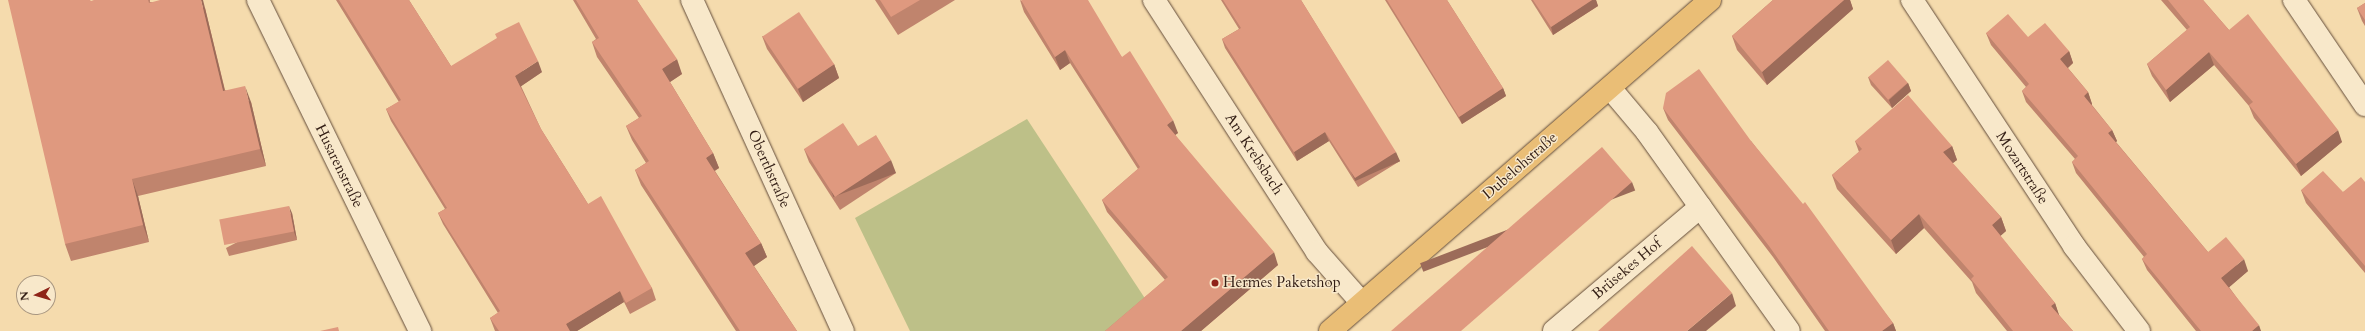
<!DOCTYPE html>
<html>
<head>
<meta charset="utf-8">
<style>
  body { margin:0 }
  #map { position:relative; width:2365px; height:331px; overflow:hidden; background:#f5dbad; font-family:Cardo,serif }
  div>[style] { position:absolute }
  .green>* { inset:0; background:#bdc088 }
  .roads { filter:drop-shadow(0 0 1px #634c3a) drop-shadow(0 0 1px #634c3a) }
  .minor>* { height:22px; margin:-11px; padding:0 11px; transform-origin:11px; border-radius:11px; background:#f8e8ca }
  .major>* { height:22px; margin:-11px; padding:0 11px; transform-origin:11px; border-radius:11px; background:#eabe76 }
  .wall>* { inset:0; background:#c0846d }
  .shaded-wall>* { inset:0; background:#9c6b59; transform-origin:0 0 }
  .building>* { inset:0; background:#df997f; transform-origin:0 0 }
  .dots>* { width:11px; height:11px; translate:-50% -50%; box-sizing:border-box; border:2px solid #f8e8ca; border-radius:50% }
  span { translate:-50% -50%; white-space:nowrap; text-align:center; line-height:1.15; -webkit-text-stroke:3px #f8e8ca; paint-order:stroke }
  .street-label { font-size:15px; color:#321d14 }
  .poi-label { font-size:15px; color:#321d14 }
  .left { translate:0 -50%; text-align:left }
  .north { position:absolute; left:16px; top:275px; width:40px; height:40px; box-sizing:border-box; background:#f8e8ca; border:1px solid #a99781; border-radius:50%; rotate:265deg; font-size:11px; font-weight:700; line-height:16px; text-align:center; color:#321d14 }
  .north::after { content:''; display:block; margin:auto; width:14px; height:18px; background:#8f2418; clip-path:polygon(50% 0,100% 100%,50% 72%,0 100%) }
</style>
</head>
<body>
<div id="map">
  <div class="green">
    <div style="clip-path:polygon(1027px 119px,1148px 303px,1114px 331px,910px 331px,855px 218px)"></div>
  </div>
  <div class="roads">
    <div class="minor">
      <div style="left:258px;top:0;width:369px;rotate:63.9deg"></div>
      <div style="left:692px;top:0;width:364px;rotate:65.5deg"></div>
      <div style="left:1154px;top:0;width:300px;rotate:57.1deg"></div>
      <div style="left:1317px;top:252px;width:68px;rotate:48.6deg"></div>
      <div style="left:1912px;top:0;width:295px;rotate:56.6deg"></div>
      <div style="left:2074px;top:246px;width:107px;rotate:52.6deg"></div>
      <div style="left:2294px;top:0;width:127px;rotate:55.9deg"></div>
      <div style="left:1610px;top:88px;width:57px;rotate:49.9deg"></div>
      <div style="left:1647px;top:132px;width:244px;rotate:54.5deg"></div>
      <div style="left:1554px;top:331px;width:192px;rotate:-40.3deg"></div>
    </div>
    <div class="major">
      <div style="left:1330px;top:331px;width:504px;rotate:-41.06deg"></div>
    </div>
  </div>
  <div class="wall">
    <div style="clip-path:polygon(94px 0,150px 0,150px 2px,205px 8px,225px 90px,251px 102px,266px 166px,138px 196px,149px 242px,71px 261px,65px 244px)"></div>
    <div style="clip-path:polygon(336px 0,409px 0,451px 66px,542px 72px,521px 86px,541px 129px,588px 204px,652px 288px,656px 300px,630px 314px,624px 302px,577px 331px,495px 331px,490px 318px,498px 313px,443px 224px,438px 213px,445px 209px,391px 121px,386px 109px,399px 102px)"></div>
    <div style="clip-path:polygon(573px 0,637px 0,682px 74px,670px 82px,713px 153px,719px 168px,715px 171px,761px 243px,767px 257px,754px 266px,797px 331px,736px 331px,641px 185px,635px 170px,646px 163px,632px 140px,626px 126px,639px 118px,597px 57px,592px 42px,596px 39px)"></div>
    <div style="clip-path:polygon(875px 0,955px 0,898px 35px)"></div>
    <div style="clip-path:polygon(1020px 0,1122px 57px,1178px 133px,1175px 135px,1278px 265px,1201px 331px,1105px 331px,1165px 280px,1107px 212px,1102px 200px,1138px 169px,1070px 63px,1060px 70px,1024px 12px)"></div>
    <div style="clip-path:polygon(1221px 0,1301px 0,1400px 161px,1358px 187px,1329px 141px,1297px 161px,1225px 48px,1222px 39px,1239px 29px)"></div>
    <div style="clip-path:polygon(1385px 0,1447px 0,1503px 88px,1506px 96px,1462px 124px)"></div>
    <div style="clip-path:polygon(1531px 0,1596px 0,1598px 6px,1553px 35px)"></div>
    <div style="clip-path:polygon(1773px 0,1850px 0,1853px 9px,1767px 85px,1737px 50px,1732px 36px)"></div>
    <div style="clip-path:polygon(2161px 0,2203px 0,2229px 30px,2342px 142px,2301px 176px,2254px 118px,2249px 106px,2214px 65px,2170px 102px,2152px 76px,2147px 64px,2187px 30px)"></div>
    <div style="clip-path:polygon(2365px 3px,2365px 26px,2362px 21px,2357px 8px)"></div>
    <div style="clip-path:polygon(1986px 33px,2028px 37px,2069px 51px,2073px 63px,2068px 68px,2088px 92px,2092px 104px,2092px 105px,2112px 130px,2117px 141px,2116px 142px,2208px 252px,2248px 271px,2229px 287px,2261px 331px,2196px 331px,2147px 270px,2142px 259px,2144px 257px,2076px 173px,2072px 162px,2075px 159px,2026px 102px,2022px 91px,2026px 87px,1991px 45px)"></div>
    <div style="clip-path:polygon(762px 36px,834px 64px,839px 78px,803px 102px,767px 49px)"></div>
    <div style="clip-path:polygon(1868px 77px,1908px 83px,1911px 91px,1892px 108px,1871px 85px)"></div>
    <div style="clip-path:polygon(1663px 108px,1751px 141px,1893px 323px,1896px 331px,1825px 331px,1773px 257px,1668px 120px)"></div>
    <div style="clip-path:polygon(1855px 141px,1952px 146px,1957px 160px,1952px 163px,2001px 217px,2006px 231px,2000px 236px,2055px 303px,2059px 315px,2073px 331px,2007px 331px,1976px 293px,1972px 282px,1924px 228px,1896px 254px,1837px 189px,1832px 175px,1859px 152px)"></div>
    <div style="clip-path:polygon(858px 146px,896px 173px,840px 210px,809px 162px,804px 149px)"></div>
    <div style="clip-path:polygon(2365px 182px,2365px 273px,2306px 203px,2301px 190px,2343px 192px)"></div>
    <div style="clip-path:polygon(292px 213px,297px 240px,229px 256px,226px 248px)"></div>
  </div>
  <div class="shaded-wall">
    <div style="clip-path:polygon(201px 0,203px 0,205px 8px,229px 108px,223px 91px)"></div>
    <div style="clip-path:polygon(1592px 0,1596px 0,1598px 6px,1553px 35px,1551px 27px)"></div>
    <div style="clip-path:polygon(1844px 0,1850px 0,1853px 9px,1767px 85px,1762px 72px)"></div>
    <div style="clip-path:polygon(1065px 50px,1070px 63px,1060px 70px,1055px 57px)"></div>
    <div style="clip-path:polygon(2069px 51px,2073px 63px,2064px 71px,2060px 59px)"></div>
    <div style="clip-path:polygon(2209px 52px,2214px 65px,2170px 102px,2166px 90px)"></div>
    <div style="clip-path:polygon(677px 59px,682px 74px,667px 84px,662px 69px)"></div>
    <div style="clip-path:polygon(538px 61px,542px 72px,520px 87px,515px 76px)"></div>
    <div style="clip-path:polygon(834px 64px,839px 78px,803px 102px,798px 89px)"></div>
    <div style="clip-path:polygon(1908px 83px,1911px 91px,1892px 108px,1889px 100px)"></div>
    <div style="clip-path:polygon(245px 86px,251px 102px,266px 166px,260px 149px)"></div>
    <div style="clip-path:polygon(1503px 88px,1506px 96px,1462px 124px,1459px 117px)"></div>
    <div style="clip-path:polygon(2088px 92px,2092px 104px,2089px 107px,2084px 96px)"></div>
    <div style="clip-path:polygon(1173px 120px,1178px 133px,1171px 138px,1167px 125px)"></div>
    <div style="clip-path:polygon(2112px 130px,2117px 141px,2113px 145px,2108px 133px)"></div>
    <div style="clip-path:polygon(2338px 130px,2342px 142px,2301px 176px,2296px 164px)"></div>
    <div style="clip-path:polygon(1325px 132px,1329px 141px,1297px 161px,1294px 152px)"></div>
    <div style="clip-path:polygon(1952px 146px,1957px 160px,1948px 167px,1943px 152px)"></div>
    <div style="left:1396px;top:152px;width:10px;height:49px;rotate:66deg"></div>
    <div style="clip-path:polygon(713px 153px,719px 168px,712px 172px,706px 158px)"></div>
    <div style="left:891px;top:160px;width:14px;height:67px;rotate:69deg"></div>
    <div style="clip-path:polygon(132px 179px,138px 196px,149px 242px,143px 225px)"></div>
    <div style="left:1632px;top:182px;width:9px;height:227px;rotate:69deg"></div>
    <div style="clip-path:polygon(289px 206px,292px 213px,297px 240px,294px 232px)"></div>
    <div style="clip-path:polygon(1919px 214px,1924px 228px,1896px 254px,1891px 240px)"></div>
    <div style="clip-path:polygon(2001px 217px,2006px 231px,1997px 239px,1992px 225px)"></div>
    <div style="clip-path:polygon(761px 243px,767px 257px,751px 268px,745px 253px)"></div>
    <div style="clip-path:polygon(1274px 252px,1278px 265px,1201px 331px,1181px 331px)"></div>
    <div style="clip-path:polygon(2244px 259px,2248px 271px,2226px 290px,2221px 278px)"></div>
    <div style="clip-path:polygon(620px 291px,624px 302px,577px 331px,568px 331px,566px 324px)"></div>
    <div style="clip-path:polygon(1732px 293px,1736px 306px,1706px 331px,1687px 331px)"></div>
    <div style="clip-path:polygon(2055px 303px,2060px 318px,2051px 306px)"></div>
    <div style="clip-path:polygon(1893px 323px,1896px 331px,1882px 331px)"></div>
    <div style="clip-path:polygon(2259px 325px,2261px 331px,2252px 331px)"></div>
  </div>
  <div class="building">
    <div style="clip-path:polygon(8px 0,90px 0,91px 1px,94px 0,148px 0,149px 3px,160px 0,201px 0,223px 91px,245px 86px,260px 149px,132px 179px,143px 225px,65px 244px)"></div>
    <div style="clip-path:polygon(339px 0,409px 0,451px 66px,497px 38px,495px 34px,519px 22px,538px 61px,515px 76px,541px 129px,588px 204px,601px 196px,652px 288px,626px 303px,620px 291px,566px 324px,570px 331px,499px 331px,490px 318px,500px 311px,438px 213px,447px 208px,386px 109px,401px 100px)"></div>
    <div style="clip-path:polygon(576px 0,637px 0,677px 59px,662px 69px,713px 153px,706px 158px,761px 243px,745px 253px,797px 331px,740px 331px,635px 170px,649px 161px,626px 126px,642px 116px,592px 42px,599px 38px)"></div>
    <div style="clip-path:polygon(880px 0,920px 0,891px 17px)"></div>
    <div style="clip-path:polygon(1021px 0,1088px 0,1122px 57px,1130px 51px,1173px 120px,1167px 125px,1274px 252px,1181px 331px,1105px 331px,1168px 277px,1102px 200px,1140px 167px,1065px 50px,1055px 57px)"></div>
    <div style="clip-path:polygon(1223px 0,1301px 0,1396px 152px,1355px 178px,1325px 132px,1294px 152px,1222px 39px,1241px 28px)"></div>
    <div style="clip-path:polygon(1387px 0,1447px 0,1503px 88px,1459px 117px)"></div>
    <div style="clip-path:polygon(1533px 0,1592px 0,1551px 27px)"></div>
    <div style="clip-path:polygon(1773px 0,1844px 0,1762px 72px,1732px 36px)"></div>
    <div style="clip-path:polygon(2168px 0,2203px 0,2229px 30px,2248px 14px,2338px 130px,2296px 164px,2249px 105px,2253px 102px,2209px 52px,2166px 90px,2147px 64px,2190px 27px)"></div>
    <div style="clip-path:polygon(2365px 3px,2365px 20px,2357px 8px)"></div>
    <div style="left:799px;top:12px;width:63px;height:44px;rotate:56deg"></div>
    <div style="clip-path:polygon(2008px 14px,2028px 37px,2045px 23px,2069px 51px,2060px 59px,2088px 92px,2084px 96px,2112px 130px,2108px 133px,2208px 252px,2226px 237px,2244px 259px,2221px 278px,2259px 325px,2252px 331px,2201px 331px,2142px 259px,2147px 254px,2072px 162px,2078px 156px,2022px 91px,2029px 84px,1986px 33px)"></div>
    <div style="left:1888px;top:60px;width:30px;height:26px;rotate:49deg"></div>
    <div style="clip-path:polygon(1699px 69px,1751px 141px,1803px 204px,1805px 202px,1893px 323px,1882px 331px,1829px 331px,1769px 246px,1663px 108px,1666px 93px)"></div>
    <div style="clip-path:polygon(1908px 95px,1952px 146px,1943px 152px,2001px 217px,1992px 225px,2055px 303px,2051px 306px,2073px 331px,2013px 331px,1971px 279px,1974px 276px,1919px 214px,1891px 240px,1832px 175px,1862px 149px,1855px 141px)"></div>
    <div style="clip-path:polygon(843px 123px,858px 146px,876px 135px,891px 160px,835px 197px,804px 149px)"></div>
    <div style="clip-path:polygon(1602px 147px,1632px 182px,1461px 331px,1391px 331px)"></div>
    <div style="clip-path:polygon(2323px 171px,2343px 192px,2361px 177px,2365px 182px,2365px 266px,2301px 190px)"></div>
    <div style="left:289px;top:206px;width:26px;height:71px;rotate:79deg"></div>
    <div style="clip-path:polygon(1692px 246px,1732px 293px,1687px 331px,1598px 331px)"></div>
    <div style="clip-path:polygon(338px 327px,339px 331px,320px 331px)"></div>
  </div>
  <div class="dots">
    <div style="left:1215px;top:283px;background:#8f2418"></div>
  </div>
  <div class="street-label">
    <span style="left:1254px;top:154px;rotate:57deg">Am Krebsbach</span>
    <span style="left:339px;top:166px;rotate:64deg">Husarenstraße</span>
    <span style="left:1520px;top:166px;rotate:-41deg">Dubelohstraße</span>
    <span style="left:2022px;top:168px;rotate:57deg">Mozartstraße</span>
    <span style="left:769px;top:169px;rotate:66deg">Oberthstraße</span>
    <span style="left:1627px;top:269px;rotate:-40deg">Brüsekes Hof</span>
  </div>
  <div class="poi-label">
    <span class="left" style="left:1223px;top:283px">Hermes Paketshop</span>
  </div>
  <div class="north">N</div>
</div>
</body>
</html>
